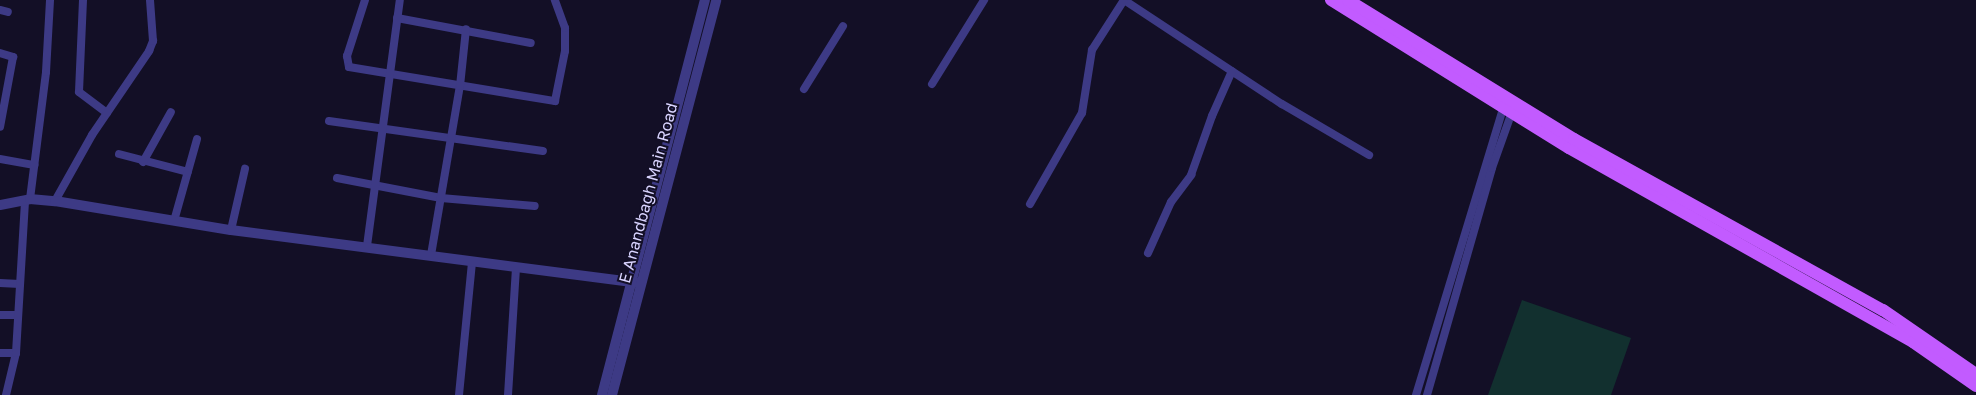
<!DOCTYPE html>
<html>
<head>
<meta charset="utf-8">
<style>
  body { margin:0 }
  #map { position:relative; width:1976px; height:395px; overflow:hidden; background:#130f26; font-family:"Golos Text",sans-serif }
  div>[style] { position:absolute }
  .green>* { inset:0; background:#12302f }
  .minor>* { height:8px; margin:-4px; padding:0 4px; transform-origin:4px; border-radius:4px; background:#3d3a85 }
  .tertiary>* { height:10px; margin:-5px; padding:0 5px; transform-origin:5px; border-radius:5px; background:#3d3a85 }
  .primary>* { height:12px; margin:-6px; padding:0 6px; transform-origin:6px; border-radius:6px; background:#c25bff }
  span { translate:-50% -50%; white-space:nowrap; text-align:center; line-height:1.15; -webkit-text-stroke:4px #130f26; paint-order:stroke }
  .street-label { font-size:16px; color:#d9d4ff }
</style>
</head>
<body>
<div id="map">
  <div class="green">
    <div style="clip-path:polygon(1522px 300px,1631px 338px,1611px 395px,1488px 395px)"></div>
  </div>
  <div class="minor">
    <div style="left:83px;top:0;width:92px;rotate:92.5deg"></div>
    <div style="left:79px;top:92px;width:35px;rotate:37deg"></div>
    <div style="left:365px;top:0;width:59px;rotate:107.8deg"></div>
    <div style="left:347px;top:56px;width:11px;rotate:80deg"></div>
    <div style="left:349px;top:67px;width:209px;rotate:9.4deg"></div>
    <div style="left:555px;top:101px;width:51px;rotate:-78.7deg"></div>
    <div style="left:565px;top:51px;width:23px;rotate:-90deg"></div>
    <div style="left:565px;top:28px;width:30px;rotate:-110deg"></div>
    <div style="left:1124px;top:0;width:189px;rotate:33.4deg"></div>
    <div style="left:1282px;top:104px;width:101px;rotate:30.4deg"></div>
    <div style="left:0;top:10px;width:8px;rotate:14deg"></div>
    <div style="left:397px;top:18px;width:136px;rotate:10.6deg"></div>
    <div style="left:0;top:53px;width:14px;rotate:17deg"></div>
    <div style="left:13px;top:57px;width:71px;rotate:100.5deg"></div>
    <div style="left:932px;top:84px;width:99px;rotate:-58.2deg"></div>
    <div style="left:804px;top:89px;width:74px;rotate:-58.2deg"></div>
    <div style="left:329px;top:121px;width:216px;rotate:8deg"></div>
    <div style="left:119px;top:154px;width:71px;rotate:14.6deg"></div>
    <div style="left:0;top:159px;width:35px;rotate:10deg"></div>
    <div style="left:143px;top:162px;width:57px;rotate:-60.8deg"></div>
    <div style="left:337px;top:178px;width:106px;rotate:10.9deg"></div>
    <div style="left:441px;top:198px;width:94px;rotate:4.9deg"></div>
    <div style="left:30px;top:199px;width:128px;rotate:-82.8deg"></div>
    <div style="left:46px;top:72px;width:72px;rotate:-86.8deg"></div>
    <div style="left:55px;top:201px;width:76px;rotate:-60.7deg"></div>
    <div style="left:92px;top:135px;width:102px;rotate:-55.8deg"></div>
    <div style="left:149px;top:51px;width:11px;rotate:-68deg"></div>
    <div style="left:153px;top:41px;width:41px;rotate:-94.2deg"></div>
    <div style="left:1030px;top:204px;width:105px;rotate:-60.3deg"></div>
    <div style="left:1082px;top:113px;width:64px;rotate:-81deg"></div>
    <div style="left:1092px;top:50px;width:59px;rotate:-57.4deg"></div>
    <div style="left:174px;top:221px;width:85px;rotate:-74.3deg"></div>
    <div style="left:231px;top:230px;width:63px;rotate:-77.1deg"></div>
    <div style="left:367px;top:246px;width:248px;rotate:-82.4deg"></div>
    <div style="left:1148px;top:253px;width:56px;rotate:-65.7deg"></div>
    <div style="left:1171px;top:202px;width:34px;rotate:-53deg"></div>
    <div style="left:1191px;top:175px;width:63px;rotate:-70.4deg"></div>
    <div style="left:1212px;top:116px;width:49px;rotate:-66deg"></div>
    <div style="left:431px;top:255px;width:171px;rotate:-80.3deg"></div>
    <div style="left:460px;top:86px;width:57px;rotate:-84deg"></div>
    <div style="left:0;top:283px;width:20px;rotate:3deg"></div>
    <div style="left:0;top:315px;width:18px"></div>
    <div style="left:0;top:353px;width:16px"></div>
    <div style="left:6px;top:395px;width:43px;rotate:-76.6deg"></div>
    <div style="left:16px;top:353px;width:152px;rotate:-86.6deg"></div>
    <div style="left:459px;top:395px;width:134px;rotate:-84.4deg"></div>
    <div style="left:508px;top:395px;width:127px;rotate:-86.4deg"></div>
    <div style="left:1416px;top:395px;width:303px;rotate:-73.1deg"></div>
    <div style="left:1427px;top:395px;width:236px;rotate:-74deg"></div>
    <div style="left:1492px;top:168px;width:63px;rotate:-70.4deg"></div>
  </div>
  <div class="tertiary">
    <div style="left:0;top:205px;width:31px;rotate:-11deg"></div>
    <div style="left:30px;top:199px;width:25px;rotate:5deg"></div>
    <div style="left:55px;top:201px;width:178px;rotate:9.4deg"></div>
    <div style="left:231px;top:230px;width:412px;rotate:7.4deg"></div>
    <div style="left:602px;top:395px;width:408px;rotate:-75.4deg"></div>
    <div style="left:612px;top:395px;width:408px;rotate:-75.2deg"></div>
  </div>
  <div class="primary">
    <div style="left:1331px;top:0;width:280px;rotate:31.9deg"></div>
    <div style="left:1569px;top:148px;width:395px;rotate:29.4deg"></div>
    <div style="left:1913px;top:342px;width:77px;rotate:34.9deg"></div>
    <div style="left:1348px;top:0;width:265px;rotate:31.6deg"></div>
    <div style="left:1574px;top:139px;width:353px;rotate:29deg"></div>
    <div style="left:1883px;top:310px;width:113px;rotate:34.5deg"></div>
  </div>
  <div class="street-label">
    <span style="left:648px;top:193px;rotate:-75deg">E Anandbagh Main Road</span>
  </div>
</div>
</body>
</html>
